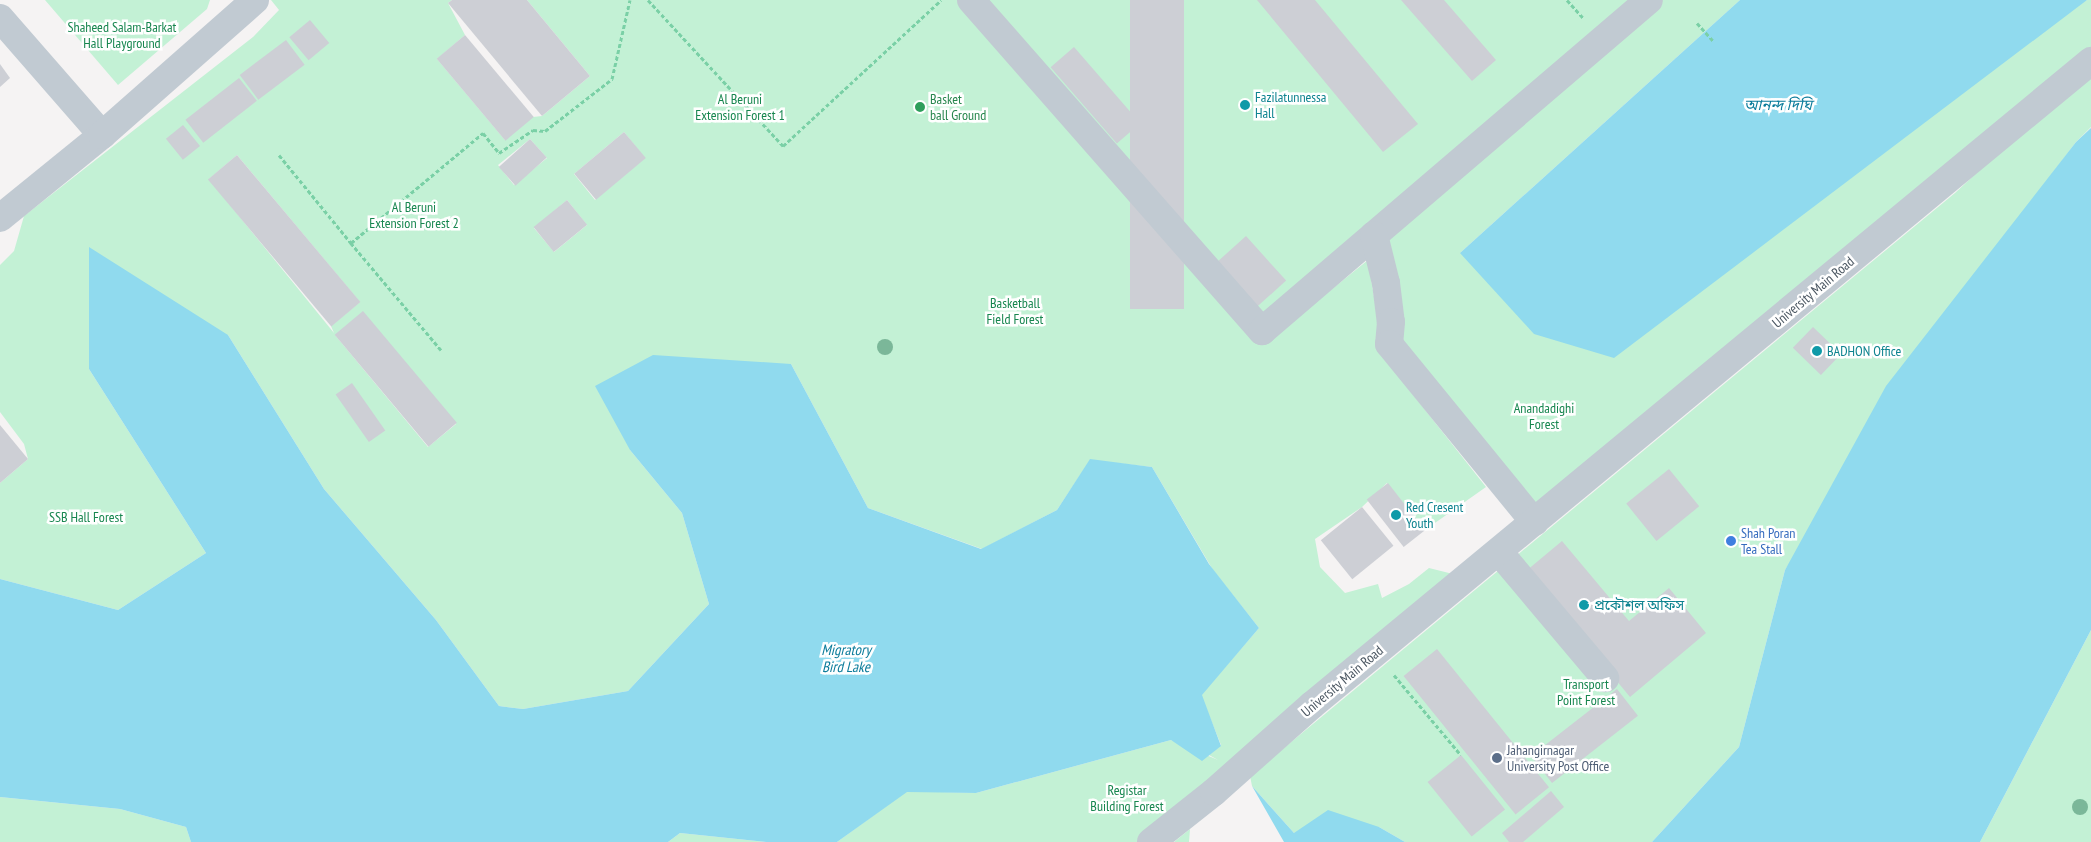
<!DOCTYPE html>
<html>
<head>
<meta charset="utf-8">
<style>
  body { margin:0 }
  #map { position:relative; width:2091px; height:842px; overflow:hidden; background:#f5f3f3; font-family:"PT Sans Narrow","Noto Sans Bengali",sans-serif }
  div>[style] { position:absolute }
  .green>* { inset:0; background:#c3f1d5 }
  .water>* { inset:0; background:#90daee }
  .building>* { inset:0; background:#cdcfd5; transform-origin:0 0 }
  .path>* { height:3px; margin-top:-1.5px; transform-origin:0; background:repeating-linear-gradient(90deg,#7ad0a6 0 4px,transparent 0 6.5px) }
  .minor>* { height:28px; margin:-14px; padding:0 14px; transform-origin:14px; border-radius:14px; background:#c1cad2 }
  .tertiary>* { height:28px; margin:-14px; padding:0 14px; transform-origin:14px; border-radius:14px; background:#c1cad2 }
  .trees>* { width:16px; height:16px; margin:-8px; border-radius:50%; background:#7bb799 }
  .dots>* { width:14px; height:14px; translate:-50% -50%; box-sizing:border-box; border:2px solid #fff; border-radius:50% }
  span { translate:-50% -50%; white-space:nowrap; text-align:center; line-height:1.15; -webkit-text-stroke:5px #fff; paint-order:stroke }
  .park-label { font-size:14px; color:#17864f }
  .culture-label { font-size:14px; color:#0d838f }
  .left { translate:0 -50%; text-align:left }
  .leisure-label { font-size:14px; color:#27864d }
  .street-label { font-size:14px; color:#4a5661 }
  .shop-label { font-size:14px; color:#366cbe }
  .service-label { font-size:14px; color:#4e5e75 }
  .water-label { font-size:15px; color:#0c7c9b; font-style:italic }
</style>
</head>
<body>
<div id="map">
  <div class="green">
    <div style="clip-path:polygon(45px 0,210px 0,207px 9px,118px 85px)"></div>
    <div style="clip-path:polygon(evenodd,271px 0,452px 0,448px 3px,465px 35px,437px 59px,505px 140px,533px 117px,542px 116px,590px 76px,527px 0,970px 0,1264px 344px,1368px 260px,1384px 358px,1486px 487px,1425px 530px,1387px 483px,1362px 507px,1315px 539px,1320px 567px,1345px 593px,1378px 584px,1382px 598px,1409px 584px,1429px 568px,1453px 574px,1142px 842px,837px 842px,907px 791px,976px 793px,1171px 740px,1218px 760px,1209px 755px,1221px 745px,1201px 695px,1259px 628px,1213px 570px,1152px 467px,1090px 460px,1057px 510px,982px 549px,868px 508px,791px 364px,630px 450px,682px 513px,709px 604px,628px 691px,523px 709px,499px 706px,436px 620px,324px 489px,228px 335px,89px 369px,206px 553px,118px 610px,0 579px,0 483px,28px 459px,24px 444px,0 412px,0 265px,14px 251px,24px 216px,253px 37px,279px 10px,271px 0,624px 132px,645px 158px,595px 200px,574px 174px,624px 132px,271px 0,530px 139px,547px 158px,514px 185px,498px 165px,530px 139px,271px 0,237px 155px,360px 302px,331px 326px,334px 333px,209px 179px,237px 155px,271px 0,567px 200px,587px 225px,554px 252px,534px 228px,567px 200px,271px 0,335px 335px,456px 423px,456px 424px,428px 447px,335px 335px)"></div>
    <div style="clip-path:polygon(976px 0,1740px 0,1460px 253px,2087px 0,2091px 0,2091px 61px,1534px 522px,1389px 344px,1374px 236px,1262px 331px)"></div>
    <div style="clip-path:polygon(2091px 67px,2091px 127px,2076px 142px,2027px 207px,1785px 570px,1739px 747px,1652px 842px,1405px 842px,1379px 827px,1294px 833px,1252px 786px,1250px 776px,1955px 193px)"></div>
    <div style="clip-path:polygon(2091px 630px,2091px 842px,1980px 842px)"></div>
    <div style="clip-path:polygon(0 797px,120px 809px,186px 827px,191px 842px,0 842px)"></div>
    <div style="clip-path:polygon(1190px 829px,1189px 842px,1174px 842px)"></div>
    <div style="clip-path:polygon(680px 833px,766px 842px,668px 842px)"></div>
  </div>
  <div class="water">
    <div style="clip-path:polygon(1740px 0,2087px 0,1614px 358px,1534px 334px,1460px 253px)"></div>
    <div style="clip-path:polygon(2091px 128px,2091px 630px,1980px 842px,1652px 842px,1739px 747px,1785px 570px,1886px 386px,2076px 142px)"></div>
    <div style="clip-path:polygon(89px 247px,228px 335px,324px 489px,436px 620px,499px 706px,523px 709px,628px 691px,709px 604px,682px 513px,630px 450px,595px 386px,653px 355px,791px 364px,868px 508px,981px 549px,1057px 510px,1090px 459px,1152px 467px,1209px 564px,1259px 628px,1202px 695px,1221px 746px,1202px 761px,1171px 740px,976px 793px,907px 792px,837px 842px,766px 842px,680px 833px,668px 842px,191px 842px,186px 827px,120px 809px,0 797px,0 579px,118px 610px,206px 553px,89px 369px)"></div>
    <div style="clip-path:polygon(1252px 786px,1294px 833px,1328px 810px,1379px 827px,1405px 842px,1284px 842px)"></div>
  </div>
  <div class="building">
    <div style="clip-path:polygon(452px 0,527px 0,590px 76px,542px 116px,448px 3px)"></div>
    <div style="left:1130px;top:0;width:54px;height:309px"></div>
    <div style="clip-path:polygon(1257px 0,1315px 0,1418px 124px,1383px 152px)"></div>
    <div style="clip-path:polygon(1401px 0,1444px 0,1496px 60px,1472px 81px)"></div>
    <div style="left:310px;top:20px;width:30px;height:27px;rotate:50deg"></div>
    <div style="left:465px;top:35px;width:107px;height:37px;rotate:50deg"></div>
    <div style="left:286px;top:40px;width:31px;height:58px;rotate:53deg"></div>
    <div style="left:1074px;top:47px;width:101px;height:31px;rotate:49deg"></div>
    <div style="clip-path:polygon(0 64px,10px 78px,0 87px)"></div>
    <div style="left:239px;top:78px;width:29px;height:68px;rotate:52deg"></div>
    <div style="left:183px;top:125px;width:27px;height:22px;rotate:51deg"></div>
    <div style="left:624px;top:132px;width:34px;height:65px;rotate:50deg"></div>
    <div style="left:530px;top:139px;width:25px;height:42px;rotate:48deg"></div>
    <div style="left:237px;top:155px;width:192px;height:38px;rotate:50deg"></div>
    <div style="left:567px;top:200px;width:32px;height:43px;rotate:51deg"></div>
    <div style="left:1246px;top:236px;width:60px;height:40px;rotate:48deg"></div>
    <div style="left:363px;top:311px;width:146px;height:37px;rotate:50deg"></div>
    <div style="left:1813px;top:327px;width:39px;height:29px;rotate:44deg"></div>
    <div style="left:352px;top:383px;width:58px;height:20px;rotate:55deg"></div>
    <div style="clip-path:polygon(0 425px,28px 459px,0 483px)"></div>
    <div style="left:1669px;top:469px;width:48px;height:55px;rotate:51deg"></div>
    <div style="left:1388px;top:483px;width:60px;height:27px;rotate:52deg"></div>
    <div style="left:1362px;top:507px;width:50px;height:53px;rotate:51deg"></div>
    <div style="clip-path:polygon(1562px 541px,1629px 621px,1669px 588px,1706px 633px,1630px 697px,1526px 571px)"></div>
    <div style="left:1437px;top:649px;width:178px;height:43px;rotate:51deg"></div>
    <div style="left:1617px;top:689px;width:34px;height:109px;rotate:52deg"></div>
    <div style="left:1461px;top:755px;width:70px;height:43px;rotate:51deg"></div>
    <div style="clip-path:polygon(1551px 791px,1564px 807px,1523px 842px,1509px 842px,1502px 833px)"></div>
  </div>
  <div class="path">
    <div style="left:648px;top:0;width:199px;rotate:47.2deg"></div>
    <div style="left:783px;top:146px;width:215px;rotate:-42.7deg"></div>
    <div style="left:1567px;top:0;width:25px;rotate:48deg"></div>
    <div style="left:1697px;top:23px;width:25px;rotate:48deg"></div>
    <div style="left:279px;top:155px;width:114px;rotate:50.7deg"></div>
    <div style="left:441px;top:350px;width:140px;rotate:-130.1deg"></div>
    <div style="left:351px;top:243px;width:172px;rotate:-39.8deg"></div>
    <div style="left:483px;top:133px;width:26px;rotate:51deg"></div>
    <div style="left:499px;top:153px;width:41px;rotate:-34.1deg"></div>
    <div style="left:533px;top:130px;width:12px;rotate:5deg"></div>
    <div style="left:545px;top:131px;width:85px;rotate:-37.8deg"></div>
    <div style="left:612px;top:79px;width:81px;rotate:-77.2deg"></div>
    <div style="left:1394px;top:675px;width:104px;rotate:50.1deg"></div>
  </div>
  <div class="minor">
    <div style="left:971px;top:0;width:441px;rotate:48.7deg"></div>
    <div style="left:1262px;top:331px;width:509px;rotate:-40.54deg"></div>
    <div style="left:0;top:18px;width:155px;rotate:48.9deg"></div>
    <div style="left:0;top:218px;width:132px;rotate:-39.1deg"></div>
    <div style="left:102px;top:135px;width:204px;rotate:-41.4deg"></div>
    <div style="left:1374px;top:235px;width:49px;rotate:76deg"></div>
    <div style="left:1386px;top:283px;width:39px;rotate:83deg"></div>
    <div style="left:1391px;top:322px;width:22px;rotate:95deg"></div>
    <div style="left:1389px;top:344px;width:230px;rotate:50.8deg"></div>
    <div style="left:1499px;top:552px;width:165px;rotate:49.9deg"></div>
  </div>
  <div class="tertiary">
    <div style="left:1151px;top:842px;width:80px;rotate:-38.4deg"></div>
    <div style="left:1214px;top:792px;width:131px;rotate:-41.6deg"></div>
    <div style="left:1312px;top:705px;width:1011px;rotate:-39.58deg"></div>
  </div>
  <div class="trees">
    <div style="left:885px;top:347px"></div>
    <div style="left:2080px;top:807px"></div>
  </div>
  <div class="dots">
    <div style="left:1245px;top:105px;background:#0f9aa8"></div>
    <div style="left:920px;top:107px;background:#2e9e5b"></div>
    <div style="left:1817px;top:351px;background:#0f9aa8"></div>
    <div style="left:1396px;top:515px;background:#0f9aa8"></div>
    <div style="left:1731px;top:541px;background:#3f7fe0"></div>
    <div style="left:1584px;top:605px;background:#0f9aa8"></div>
    <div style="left:1497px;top:758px;background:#5c6f8a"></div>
  </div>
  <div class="park-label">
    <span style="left:122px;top:35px">Shaheed Salam-Barkat<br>Hall Playground</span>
    <span style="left:740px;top:107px">Al Beruni<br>Extension Forest 1</span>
    <span style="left:414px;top:215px">Al Beruni<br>Extension Forest 2</span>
    <span style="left:1015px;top:311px">Basketball<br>Field Forest</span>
    <span style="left:1544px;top:416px">Anandadighi<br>Forest</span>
    <span style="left:86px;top:517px">SSB Hall Forest</span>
    <span style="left:1586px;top:692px">Transport<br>Point Forest</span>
    <span style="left:1127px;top:798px">Registar<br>Building Forest</span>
  </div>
  <div class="culture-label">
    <span class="left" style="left:1255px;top:105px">Fazilatunnessa<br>Hall</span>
    <span class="left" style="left:1827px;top:351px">BADHON Office</span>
    <span class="left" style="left:1406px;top:515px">Red Cresent<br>Youth</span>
    <span class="left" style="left:1594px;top:605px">প্রকৌশল অফিস</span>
  </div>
  <div class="leisure-label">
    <span class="left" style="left:930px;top:107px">Basket<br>ball Ground</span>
  </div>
  <div class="street-label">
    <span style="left:1813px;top:292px;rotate:-40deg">University Main Road</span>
    <span style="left:1342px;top:681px;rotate:-40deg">University Main Road</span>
  </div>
  <div class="shop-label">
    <span class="left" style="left:1741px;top:541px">Shah Poran<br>Tea Stall</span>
  </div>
  <div class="service-label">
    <span class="left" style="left:1507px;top:758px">Jahangirnagar<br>University Post Office</span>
  </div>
  <div class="water-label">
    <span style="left:1778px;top:105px">আনন্দ দিঘি</span>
    <span style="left:846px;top:658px">Migratory<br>Bird Lake</span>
  </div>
</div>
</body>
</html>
